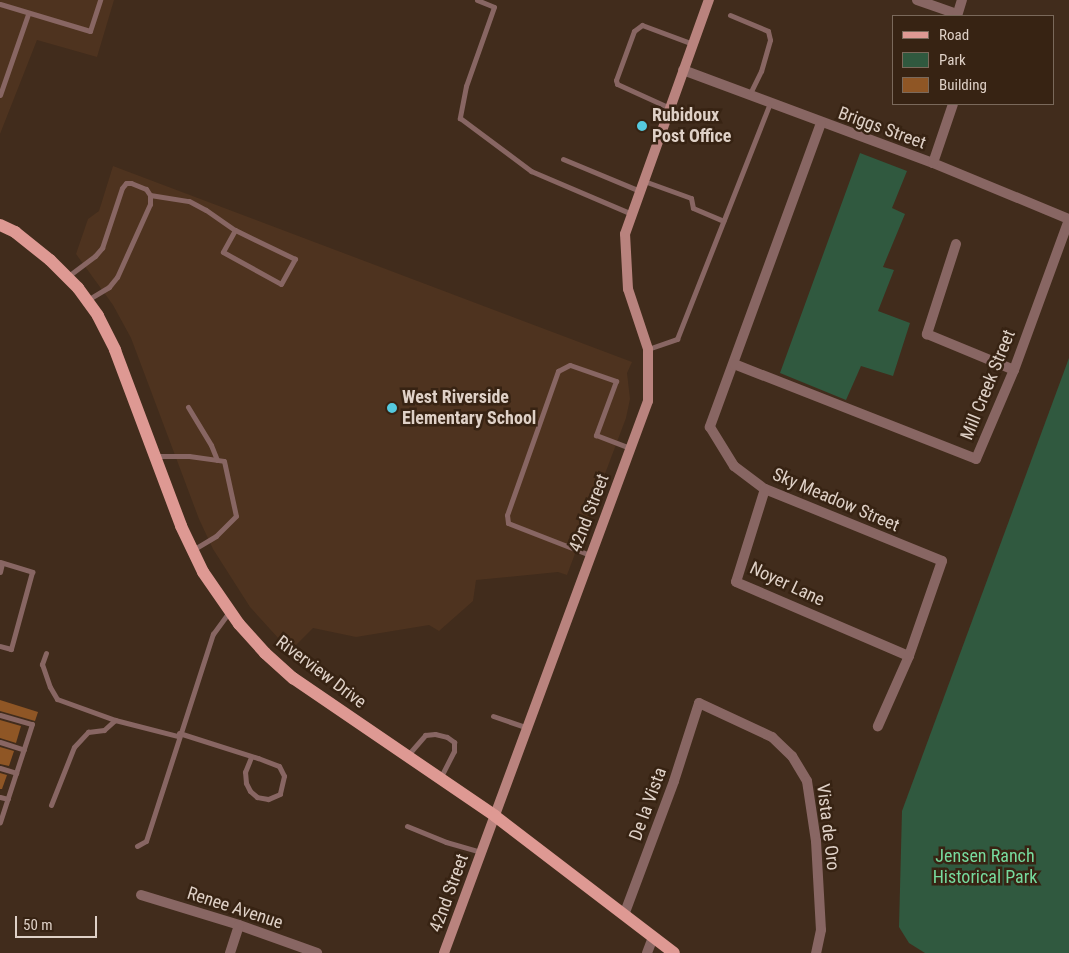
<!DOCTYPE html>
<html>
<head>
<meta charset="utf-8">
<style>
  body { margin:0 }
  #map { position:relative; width:1069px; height:953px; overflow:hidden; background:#412c1c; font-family:"Roboto Condensed",sans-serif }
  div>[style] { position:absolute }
  .built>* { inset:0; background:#4e331f }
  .green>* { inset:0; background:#30593f }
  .building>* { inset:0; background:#8f5625 }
  .lane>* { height:5px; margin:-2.5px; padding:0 2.5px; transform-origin:2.5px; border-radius:2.5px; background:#886663 }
  .street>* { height:10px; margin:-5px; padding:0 5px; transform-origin:5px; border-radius:5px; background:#886663 }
  .secondary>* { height:10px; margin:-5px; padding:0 5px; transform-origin:5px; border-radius:5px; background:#b9837e }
  .primary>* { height:12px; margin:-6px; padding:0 6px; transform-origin:6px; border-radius:6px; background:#de9993 }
  .dots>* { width:14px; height:14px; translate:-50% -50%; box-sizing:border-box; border:2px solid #372313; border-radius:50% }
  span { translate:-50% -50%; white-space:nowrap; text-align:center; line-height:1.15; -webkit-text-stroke:5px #372313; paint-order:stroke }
  .poi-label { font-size:18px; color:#dfd1c7; font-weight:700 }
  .left { translate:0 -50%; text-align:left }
  .street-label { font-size:18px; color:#dfd1c7 }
  .park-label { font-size:18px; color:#77db9e }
  .legend { position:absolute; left:892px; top:15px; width:162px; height:90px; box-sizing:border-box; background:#372313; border:1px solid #7a695b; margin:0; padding:6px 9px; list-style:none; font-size:15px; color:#dfd1c7 }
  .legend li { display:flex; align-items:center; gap:10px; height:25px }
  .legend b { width:25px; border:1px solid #7a695b }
  .scale { position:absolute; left:15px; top:916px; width:82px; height:22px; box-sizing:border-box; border:2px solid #dfd1c7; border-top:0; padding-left:6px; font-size:15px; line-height:18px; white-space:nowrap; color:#dfd1c7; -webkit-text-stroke:4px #372313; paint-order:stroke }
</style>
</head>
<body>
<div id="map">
  <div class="built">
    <div style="clip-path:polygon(0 0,114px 0,97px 57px,37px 40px,0 134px)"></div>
    <div style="clip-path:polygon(113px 166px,632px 362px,627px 373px,630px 399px,626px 418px,567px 575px,558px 572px,476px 580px,473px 601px,439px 631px,429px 625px,356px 637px,313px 628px,290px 651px,250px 607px,213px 549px,199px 519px,131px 338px,113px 305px,76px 254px,88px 219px,99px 211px)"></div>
  </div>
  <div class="green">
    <div style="clip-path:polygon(860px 153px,907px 171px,892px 208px,905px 214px,883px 267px,894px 270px,878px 311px,910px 323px,893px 376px,861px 366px,846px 400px,780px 373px)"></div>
    <div style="clip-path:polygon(1069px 358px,1069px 953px,925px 953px,909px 943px,899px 927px,902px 811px)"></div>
  </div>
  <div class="building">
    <div style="clip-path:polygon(0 700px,38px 712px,35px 721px,0 711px)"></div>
    <div style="clip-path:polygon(0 720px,21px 726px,16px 743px,0 738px)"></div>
    <div style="clip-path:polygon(0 747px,14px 751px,9px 766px,0 764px)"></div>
    <div style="clip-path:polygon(0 773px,7px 775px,2px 789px,0 789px)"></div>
  </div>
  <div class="lane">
    <div style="left:477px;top:0;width:18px;rotate:22deg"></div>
    <div style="left:494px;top:7px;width:84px;rotate:109.5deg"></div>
    <div style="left:466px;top:86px;width:33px;rotate:101deg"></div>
    <div style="left:460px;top:118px;width:89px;rotate:36.7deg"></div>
    <div style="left:531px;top:171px;width:110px;rotate:23.1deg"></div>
    <div style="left:0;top:4px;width:94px;rotate:16.7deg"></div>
    <div style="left:90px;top:31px;width:33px;rotate:-72deg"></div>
    <div style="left:730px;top:15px;width:41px;rotate:22.8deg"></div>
    <div style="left:768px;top:31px;width:9px;rotate:77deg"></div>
    <div style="left:770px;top:40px;width:32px;rotate:106deg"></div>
    <div style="left:761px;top:71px;width:25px;rotate:116deg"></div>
    <div style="left:0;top:95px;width:86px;rotate:-70.9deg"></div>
    <div style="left:670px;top:108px;width:58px;rotate:-155.6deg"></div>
    <div style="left:617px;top:84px;width:4px;rotate:-104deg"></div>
    <div style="left:616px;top:80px;width:52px;rotate:-69.8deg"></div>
    <div style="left:634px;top:31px;width:10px;rotate:-37deg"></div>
    <div style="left:642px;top:25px;width:54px;rotate:20.4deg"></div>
    <div style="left:563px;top:159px;width:83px;rotate:22.6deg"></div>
    <div style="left:644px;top:181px;width:50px;rotate:19.9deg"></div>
    <div style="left:691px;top:198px;width:10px;rotate:79deg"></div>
    <div style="left:693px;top:208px;width:33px;rotate:23deg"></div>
    <div style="left:150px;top:195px;width:39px;rotate:9deg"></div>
    <div style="left:189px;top:201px;width:19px;rotate:28deg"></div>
    <div style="left:206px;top:210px;width:35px;rotate:35deg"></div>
    <div style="left:235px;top:230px;width:25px;rotate:119deg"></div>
    <div style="left:223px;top:252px;width:66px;rotate:28.9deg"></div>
    <div style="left:281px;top:284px;width:29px;rotate:-61deg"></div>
    <div style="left:295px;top:259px;width:67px;rotate:-154.2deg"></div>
    <div style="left:67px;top:277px;width:35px;rotate:-37deg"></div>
    <div style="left:95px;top:256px;width:11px;rotate:-49deg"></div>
    <div style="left:102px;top:248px;width:63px;rotate:-71.6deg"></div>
    <div style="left:122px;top:188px;width:6px;rotate:-51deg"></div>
    <div style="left:126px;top:183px;width:5px"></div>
    <div style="left:131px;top:183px;width:16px;rotate:22deg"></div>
    <div style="left:146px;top:189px;width:7px;rotate:56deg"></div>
    <div style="left:150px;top:195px;width:9px;rotate:90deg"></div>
    <div style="left:150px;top:204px;width:80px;rotate:114.3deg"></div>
    <div style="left:117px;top:277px;width:13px;rotate:129deg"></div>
    <div style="left:109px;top:287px;width:26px;rotate:149deg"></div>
    <div style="left:648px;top:349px;width:31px;rotate:-19deg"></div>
    <div style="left:677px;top:339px;width:254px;rotate:-68.5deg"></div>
    <div style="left:188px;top:407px;width:44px;rotate:58.8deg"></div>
    <div style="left:211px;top:445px;width:16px;rotate:68deg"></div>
    <div style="left:157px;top:456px;width:32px"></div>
    <div style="left:189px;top:456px;width:35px;rotate:8deg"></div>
    <div style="left:224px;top:461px;width:56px;rotate:77.7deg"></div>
    <div style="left:236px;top:516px;width:28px;rotate:135deg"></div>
    <div style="left:216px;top:536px;width:27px;rotate:149deg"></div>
    <div style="left:590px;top:555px;width:88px;rotate:-158.7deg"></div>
    <div style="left:508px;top:523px;width:8px;rotate:-97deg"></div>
    <div style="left:507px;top:515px;width:153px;rotate:-70.5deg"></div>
    <div style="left:558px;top:371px;width:13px;rotate:-27deg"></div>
    <div style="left:570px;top:365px;width:49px;rotate:19.2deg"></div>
    <div style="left:616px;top:381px;width:58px;rotate:110.3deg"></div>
    <div style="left:596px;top:435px;width:36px;rotate:21deg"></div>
    <div style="left:0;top:562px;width:34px;rotate:17deg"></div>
    <div style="left:32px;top:572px;width:80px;rotate:105.3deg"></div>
    <div style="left:11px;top:649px;width:11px;rotate:-165deg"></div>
    <div style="left:0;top:572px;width:9px;rotate:-77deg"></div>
    <div style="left:46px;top:653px;width:12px;rotate:110deg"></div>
    <div style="left:42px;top:664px;width:24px;rotate:71deg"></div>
    <div style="left:50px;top:687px;width:14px;rotate:60deg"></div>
    <div style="left:57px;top:699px;width:62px;rotate:19.9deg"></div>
    <div style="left:0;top:715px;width:33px;rotate:16deg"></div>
    <div style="left:32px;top:724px;width:52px;rotate:108.1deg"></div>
    <div style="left:493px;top:716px;width:36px;rotate:19deg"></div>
    <div style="left:179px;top:733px;width:83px;rotate:17.6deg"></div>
    <div style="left:258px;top:758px;width:22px;rotate:21deg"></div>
    <div style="left:279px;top:766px;width:11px;rotate:63deg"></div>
    <div style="left:284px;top:776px;width:18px;rotate:103deg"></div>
    <div style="left:280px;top:794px;width:13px;rotate:157deg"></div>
    <div style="left:268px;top:799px;width:11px;rotate:-170deg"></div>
    <div style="left:257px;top:797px;width:9px;rotate:-139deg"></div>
    <div style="left:250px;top:791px;width:9px;rotate:-117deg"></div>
    <div style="left:246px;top:783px;width:11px;rotate:-95deg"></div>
    <div style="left:245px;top:772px;width:16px;rotate:-68deg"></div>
    <div style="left:0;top:742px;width:25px;rotate:18deg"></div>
    <div style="left:407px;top:756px;width:28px;rotate:-49deg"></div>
    <div style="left:425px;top:735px;width:10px;rotate:-6deg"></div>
    <div style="left:435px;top:734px;width:12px;rotate:14deg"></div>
    <div style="left:447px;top:737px;width:9px;rotate:36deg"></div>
    <div style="left:454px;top:742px;width:9px;rotate:90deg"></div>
    <div style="left:454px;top:751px;width:31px;rotate:117deg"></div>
    <div style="left:0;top:768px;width:17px;rotate:17deg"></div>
    <div style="left:16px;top:773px;width:52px;rotate:108.1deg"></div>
    <div style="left:0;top:797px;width:8px;rotate:14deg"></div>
    <div style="left:51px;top:805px;width:62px;rotate:-68.4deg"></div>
    <div style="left:74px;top:747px;width:21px;rotate:-47deg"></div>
    <div style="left:88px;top:732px;width:16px;rotate:-7deg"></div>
    <div style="left:104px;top:730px;width:15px;rotate:-42deg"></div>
    <div style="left:115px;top:720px;width:65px;rotate:14.3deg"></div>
    <div style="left:407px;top:826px;width:42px;rotate:22.3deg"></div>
    <div style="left:446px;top:842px;width:36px;rotate:16deg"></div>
    <div style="left:137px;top:846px;width:10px;rotate:-29deg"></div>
    <div style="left:146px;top:841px;width:218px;rotate:-72.1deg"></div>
    <div style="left:213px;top:634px;width:27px;rotate:-54deg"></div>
  </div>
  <div class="street">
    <div style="left:917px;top:0;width:42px;rotate:19.3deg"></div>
    <div style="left:957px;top:16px;width:17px;rotate:-73deg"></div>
    <div style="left:683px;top:70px;width:267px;rotate:20.4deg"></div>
    <div style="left:933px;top:163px;width:147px;rotate:22.4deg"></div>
    <div style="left:821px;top:123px;width:324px;rotate:110.1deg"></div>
    <div style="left:710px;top:427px;width:46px;rotate:58.4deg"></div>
    <div style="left:734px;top:466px;width:39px;rotate:37deg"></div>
    <div style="left:765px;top:489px;width:191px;rotate:22.1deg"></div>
    <div style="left:942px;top:561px;width:101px;rotate:109.2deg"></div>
    <div style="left:909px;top:656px;width:77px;rotate:113.9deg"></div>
    <div style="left:933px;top:163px;width:62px;rotate:-71.3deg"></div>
    <div style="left:956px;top:244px;width:95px;rotate:107.9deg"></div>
    <div style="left:927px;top:334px;width:94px;rotate:22.5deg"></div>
    <div style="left:734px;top:364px;width:260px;rotate:21.4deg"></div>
    <div style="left:976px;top:459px;width:97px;rotate:-66.9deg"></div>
    <div style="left:1014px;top:370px;width:160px;rotate:-69.9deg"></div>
    <div style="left:765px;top:489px;width:97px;rotate:107.3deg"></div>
    <div style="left:736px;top:582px;width:188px;rotate:23.2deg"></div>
    <div style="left:141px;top:895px;width:102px;rotate:17deg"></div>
    <div style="left:239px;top:925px;width:83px;rotate:19.7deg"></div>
    <div style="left:624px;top:915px;width:143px;rotate:-69.5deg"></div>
    <div style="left:674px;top:781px;width:82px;rotate:-72.2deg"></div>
    <div style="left:699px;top:703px;width:81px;rotate:25deg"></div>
    <div style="left:772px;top:737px;width:28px;rotate:44deg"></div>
    <div style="left:792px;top:756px;width:29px;rotate:59deg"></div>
    <div style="left:807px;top:781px;width:61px;rotate:81.5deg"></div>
    <div style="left:816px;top:841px;width:89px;rotate:86.8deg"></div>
    <div style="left:821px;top:930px;width:24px;rotate:102deg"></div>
    <div style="left:230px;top:953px;width:29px;rotate:-72deg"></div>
    <div style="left:647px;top:953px;width:17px;rotate:-69deg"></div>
  </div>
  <div class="secondary">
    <div style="left:444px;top:953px;width:588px;rotate:-69.72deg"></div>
    <div style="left:648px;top:401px;width:52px;rotate:-90deg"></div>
    <div style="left:648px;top:349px;width:63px;rotate:-108.4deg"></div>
    <div style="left:628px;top:289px;width:55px;rotate:-93.1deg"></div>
    <div style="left:625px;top:234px;width:249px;rotate:-70.3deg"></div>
  </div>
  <div class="primary">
    <div style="left:0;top:225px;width:17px;rotate:25deg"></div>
    <div style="left:15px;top:232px;width:45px;rotate:38.7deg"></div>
    <div style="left:50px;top:260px;width:40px;rotate:45deg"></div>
    <div style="left:78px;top:288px;width:34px;rotate:54deg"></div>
    <div style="left:98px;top:316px;width:38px;rotate:63deg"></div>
    <div style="left:115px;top:350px;width:188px;rotate:69.4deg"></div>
    <div style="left:181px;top:526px;width:51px;rotate:64.4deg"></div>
    <div style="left:203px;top:572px;width:63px;rotate:55.3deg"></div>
    <div style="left:239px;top:624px;width:39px;rotate:48deg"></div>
    <div style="left:265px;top:653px;width:38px;rotate:42deg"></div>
    <div style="left:293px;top:678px;width:245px;rotate:34.3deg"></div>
    <div style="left:495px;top:816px;width:225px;rotate:37.4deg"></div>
  </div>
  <div class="dots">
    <div style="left:642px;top:126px;background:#55cadf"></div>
    <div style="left:392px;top:408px;background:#55cadf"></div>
  </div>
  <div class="poi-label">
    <span class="left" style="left:652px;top:126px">Rubidoux<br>Post Office</span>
    <span class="left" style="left:402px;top:408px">West Riverside<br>Elementary School</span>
  </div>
  <div class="street-label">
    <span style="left:882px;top:128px;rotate:20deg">Briggs Street</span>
    <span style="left:988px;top:385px;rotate:-68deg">Mill Creek Street</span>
    <span style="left:836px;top:500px;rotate:23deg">Sky Meadow Street</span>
    <span style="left:589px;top:513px;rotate:-69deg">42nd Street</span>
    <span style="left:787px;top:584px;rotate:25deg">Noyer Lane</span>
    <span style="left:321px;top:672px;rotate:37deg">Riverview Drive</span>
    <span style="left:648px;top:804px;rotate:-70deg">De la Vista</span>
    <span style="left:828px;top:827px;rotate:83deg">Vista de Oro</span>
    <span style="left:449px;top:893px;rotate:-70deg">42nd Street</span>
    <span style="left:235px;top:908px;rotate:18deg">Renee Avenue</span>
  </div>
  <div class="park-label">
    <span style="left:985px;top:867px">Jensen Ranch<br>Historical Park</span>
  </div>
  <ul class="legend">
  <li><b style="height:6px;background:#de9993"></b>Road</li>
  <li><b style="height:14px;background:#30593f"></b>Park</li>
  <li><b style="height:14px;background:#8f5625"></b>Building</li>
  </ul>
  <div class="scale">50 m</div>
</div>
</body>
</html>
